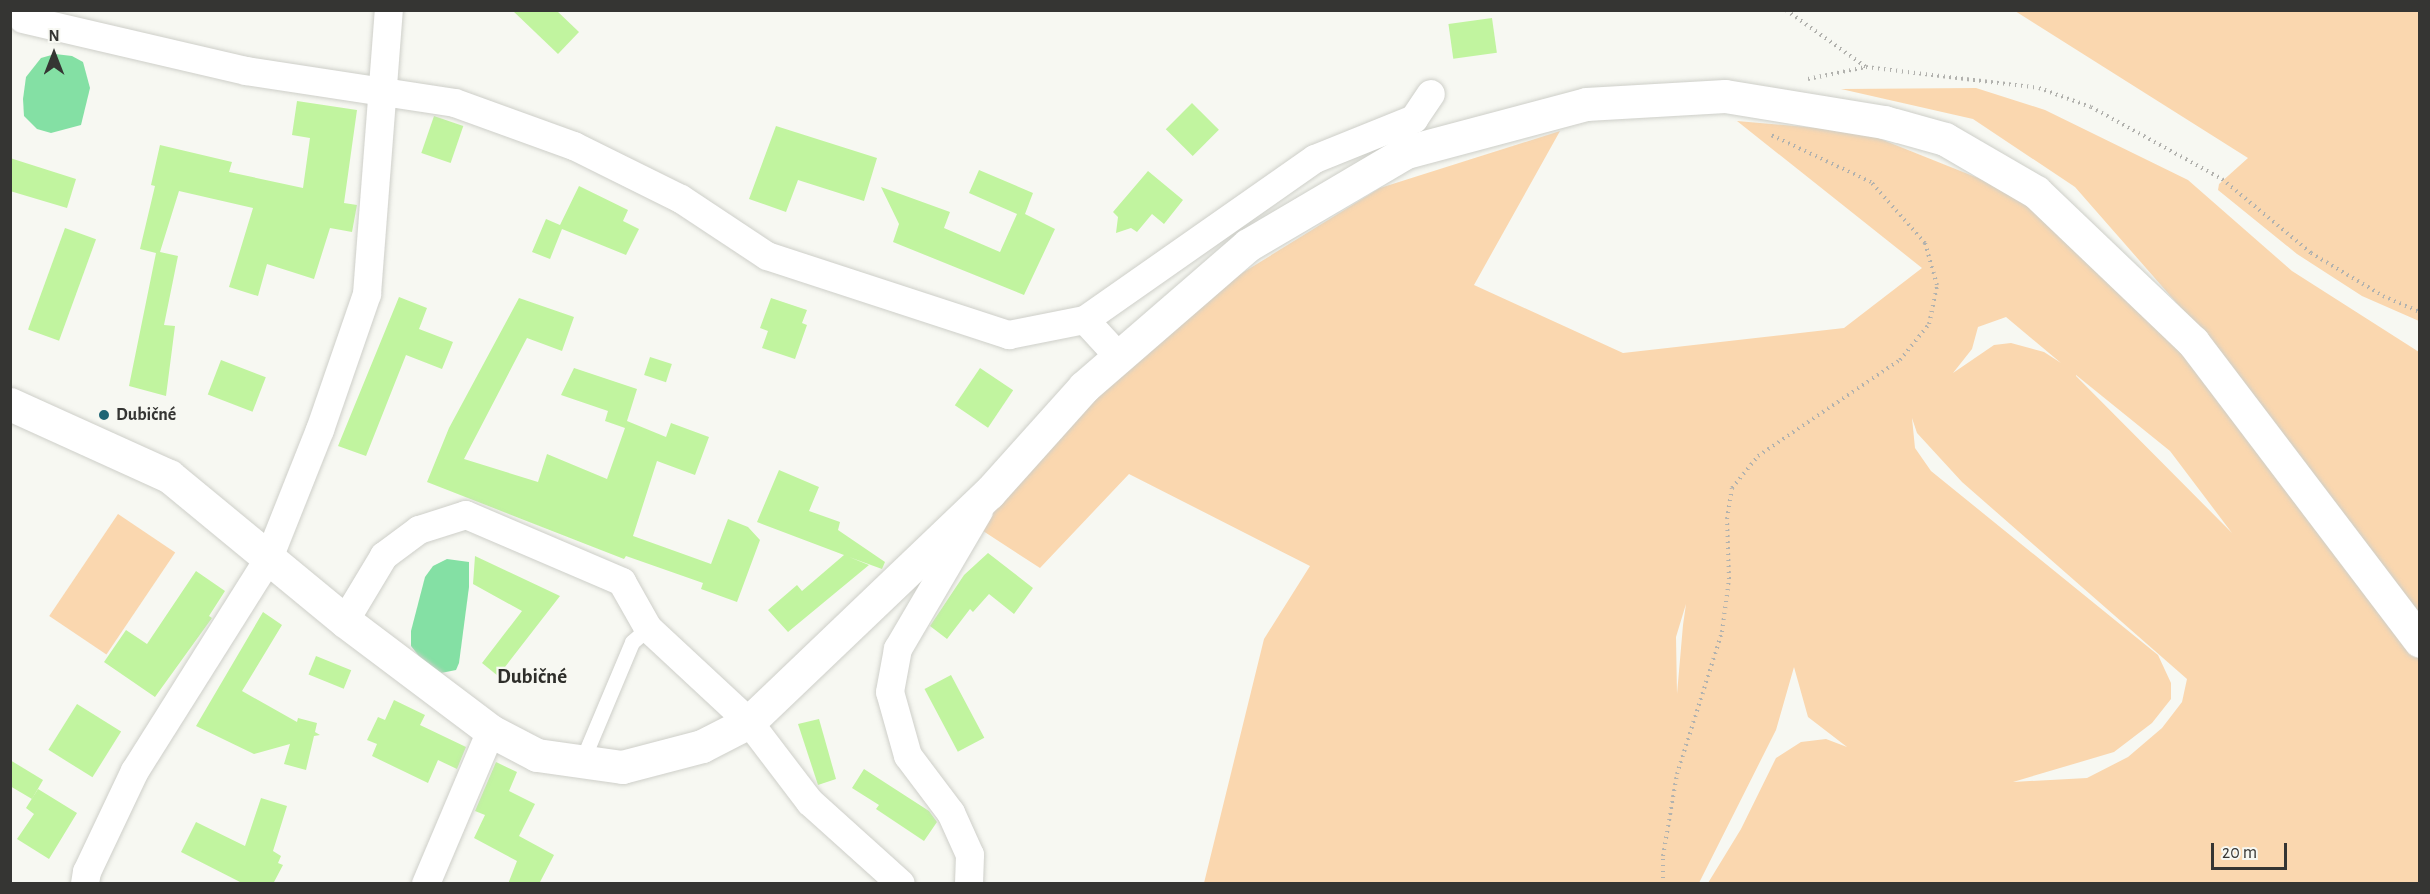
<!DOCTYPE html>
<html>
<head>
<meta charset="utf-8">
<style>
  body { margin:0 }
  #map { position:relative; width:2430px; height:894px; overflow:hidden; background:#f7f8f2; font-family:"Alegreya Sans",sans-serif }
  div>[style] { position:absolute }
  .green>* { inset:0; background:#fad7af; transform-origin:0 0 }
  .water>* { inset:0; background:#84e0a4 }
  .building>* { inset:0; background:#c1f49f; transform-origin:0 0 }
  .path>* { height:4px; margin-top:-2px; transform-origin:0; background:repeating-linear-gradient(90deg,#b2b2ae 0 1.5px,transparent 0 6px) }
  .roads { filter:drop-shadow(0 0 2px #cecfc9) drop-shadow(0 0 2px #cecfc9) }
  .service>* { height:15px; margin:-7.5px; padding:0 7.5px; transform-origin:7.5px; border-radius:7.5px; background:#fff }
  .minor>* { height:28px; margin:-14px; padding:0 14px; transform-origin:14px; border-radius:14px; background:#fff }
  .tertiary>* { height:33px; margin:-16.5px; padding:0 16.5px; transform-origin:16.5px; border-radius:16.5px; background:#fff }
  .dots>* { width:16px; height:16px; translate:-50% -50%; box-sizing:border-box; border:3px solid #f7f8f2; border-radius:50% }
  span { translate:-50% -50%; white-space:nowrap; text-align:center; line-height:1.15; -webkit-text-stroke:4.5px #f7f8f2; paint-order:stroke }
  .poi-label { font-size:18px; color:#353533; font-weight:700 }
  .left { translate:0 -50%; text-align:left }
  .quarter-label { font-size:21px; color:#2e2e2a; font-weight:700 }
  .frame { position:absolute; inset:0; border:12px solid #353533; pointer-events:none }
  .north { position:absolute; left:24px; top:24px; width:60px; height:60px; -webkit-text-stroke:4px #f7f8f2; paint-order:stroke; rotate:0deg; font-size:16px; font-weight:700; line-height:24px; text-align:center; color:#353533 }
  .north::after { content:''; display:block; margin:auto; width:21px; height:27px; background:#353533; clip-path:polygon(50% 0,100% 100%,50% 72%,0 100%) }
  .scale { position:absolute; left:2211px; top:843px; width:76px; height:27px; box-sizing:border-box; border:3px solid #353533; border-top:0; padding-left:8px; font-size:18px; line-height:21px; white-space:nowrap; color:#353533; -webkit-text-stroke:4px #f7f8f2; paint-order:stroke }
</style>
</head>
<body>
<div id="map">
  <div class="green">
    <div style="clip-path:polygon(2015px 11px,2419px 11px,2419px 321px,2362px 296px,2297px 254px,2218px 190px,2219px 184px,2248px 158px)"></div>
    <div style="clip-path:polygon(1976px 88px,2045px 110px,2188px 180px,2292px 271px,2419px 352px,2419px 620px,2217px 349px,2075px 187px,1973px 119px,1841px 89px)"></div>
    <div style="clip-path:polygon(evenodd,1737px 121px,1863px 132px,2013px 192px,2197px 367px,2419px 658px,2419px 883px,1708px 883px,1741px 829px,1776px 758px,1801px 742px,1826px 739px,1847px 747px,1808px 717px,1794px 667px,1776px 730px,1699px 883px,1204px 883px,1264px 639px,1310px 566px,1129px 474px,1040px 568px,977px 527px,1083px 409px,1239px 275px,1380px 188px,1560px 131px,1474px 285px,1623px 353px,1844px 328px,1922px 268px,1737px 121px,2006px 317px,2061px 363px,2044px 352px,2011px 343px,1994px 345px,1953px 373px,1972px 349px,1978px 327px,2006px 317px,1737px 121px,2076px 375px,2170px 451px,2232px 533px,2076px 376px,2076px 375px,1737px 121px,1912px 418px,1917px 433px,1962px 482px,2187px 679px,2182px 702px,2162px 728px,2128px 757px,2087px 778px,2013px 782px,2114px 752px,2152px 723px,2171px 699px,2171px 683px,2158px 655px,1931px 471px,1915px 448px,1912px 418px,1737px 121px,1686px 604px,1683px 625px,1677px 694px,1676px 637px,1686px 604px)"></div>
    <div style="left:118px;top:514px;width:69px;height:123px;rotate:34deg"></div>
  </div>
  <div class="water">
    <div style="clip-path:polygon(55px 54px,72px 56px,83px 62px,90px 88px,81px 125px,51px 133px,37px 129px,24px 116px,23px 99px,26px 77px,41px 58px)"></div>
    <div style="clip-path:polygon(447px 559px,469px 562px,469px 587px,459px 663px,456px 670px,441px 673px,422px 660px,411px 646px,411px 631px,425px 577px,433px 566px)"></div>
  </div>
  <div class="building">
    <div style="clip-path:polygon(512px 10px,556px 10px,579px 32px,558px 54px)"></div>
    <div style="left:1492px;top:18px;width:35px;height:44px;rotate:82deg"></div>
    <div style="clip-path:polygon(297px 101px,357px 110px,344px 203px,357px 205px,352px 232px,330px 228px,314px 279px,267px 264px,258px 296px,229px 287px,253px 208px,179px 191px,160px 252px,178px 256px,164px 325px,175px 326px,166px 396px,129px 386px,156px 253px,140px 249px,155px 186px,151px 185px,160px 145px,232px 162px,229px 172px,303px 188px,310px 138px,292px 135px)"></div>
    <div style="left:1192px;top:103px;width:38px;height:37px;rotate:45deg"></div>
    <div style="left:434px;top:116px;width:31px;height:39px;rotate:19deg"></div>
    <div style="clip-path:polygon(776px 126px,877px 158px,864px 201px,798px 180px,786px 212px,749px 199px)"></div>
    <div style="clip-path:polygon(10px 158px,76px 179px,67px 208px,10px 191px)"></div>
    <div style="clip-path:polygon(979px 170px,1033px 193px,1025px 214px,1055px 229px,1024px 295px,893px 242px,899px 224px,881px 187px,950px 212px,944px 228px,1000px 252px,1017px 214px,969px 193px)"></div>
    <div style="clip-path:polygon(1148px 171px,1183px 200px,1164px 224px,1152px 214px,1137px 232px,1131px 228px,1116px 233px,1118px 217px,1113px 212px)"></div>
    <div style="clip-path:polygon(579px 186px,628px 210px,623px 221px,639px 229px,626px 255px,562px 229px,550px 259px,532px 252px,546px 219px,560px 225px)"></div>
    <div style="left:65px;top:228px;width:33px;height:108px;rotate:20deg"></div>
    <div style="clip-path:polygon(399px 297px,427px 308px,419px 329px,453px 342px,442px 369px,406px 355px,366px 456px,338px 446px)"></div>
    <div style="clip-path:polygon(519px 298px,574px 317px,562px 351px,527px 338px,464px 459px,538px 482px,547px 454px,607px 479px,625px 428px,605px 421px,608px 411px,561px 395px,574px 368px,637px 389px,627px 421px,666px 437px,671px 423px,709px 437px,695px 475px,657px 461px,633px 536px,711px 564px,728px 519px,748px 527px,760px 540px,737px 602px,701px 589px,703px 583px,626px 556px,624px 559px,427px 482px,449px 428px)"></div>
    <div style="clip-path:polygon(771px 298px,807px 310px,802px 323px,807px 325px,795px 359px,762px 348px,768px 331px,760px 328px)"></div>
    <div style="left:650px;top:357px;width:23px;height:19px;rotate:18deg"></div>
    <div style="left:221px;top:360px;width:48px;height:37px;rotate:21deg"></div>
    <div style="left:980px;top:368px;width:40px;height:45px;rotate:34deg"></div>
    <div style="clip-path:polygon(779px 470px,819px 487px,809px 511px,840px 522px,838px 530px,885px 562px,882px 569px,849px 557px,869px 565px,788px 632px,768px 610px,797px 585px,802px 591px,844px 555px,757px 522px)"></div>
    <div style="clip-path:polygon(988px 553px,1033px 588px,1014px 614px,989px 594px,973px 612px,970px 609px,947px 639px,930px 626px,964px 575px)"></div>
    <div style="clip-path:polygon(475px 556px,560px 596px,498px 676px,482px 663px,522px 611px,473px 584px)"></div>
    <div style="clip-path:polygon(196px 571px,225px 591px,209px 616px,212px 618px,155px 697px,104px 662px,126px 630px,147px 644px)"></div>
    <div style="clip-path:polygon(263px 612px,282px 625px,242px 691px,297px 722px,298px 718px,317px 723px,315px 732px,320px 735px,314px 736px,306px 770px,284px 764px,290px 744px,254px 754px,196px 726px)"></div>
    <div style="left:316px;top:656px;width:38px;height:20px;rotate:22deg"></div>
    <div style="left:951px;top:675px;width:71px;height:30px;rotate:62deg"></div>
    <div style="clip-path:polygon(394px 700px,425px 715px,420px 725px,466px 747px,457px 769px,438px 760px,428px 783px,372px 756px,377px 744px,367px 740px,378px 717px,385px 720px)"></div>
    <div style="left:77px;top:704px;width:52px;height:54px;rotate:32deg"></div>
    <div style="clip-path:polygon(819px 719px,836px 779px,818px 785px,798px 724px)"></div>
    <div style="clip-path:polygon(10px 760px,43px 780px,32px 799px,10px 786px)"></div>
    <div style="clip-path:polygon(496px 762px,517px 772px,509px 791px,535px 804px,519px 836px,554px 855px,539px 884px,508px 884px,517px 861px,474px 838px,485px 815px,475px 811px)"></div>
    <div style="clip-path:polygon(864px 769px,929px 811px,937px 822px,924px 841px,876px 809px,879px 805px,852px 788px)"></div>
    <div style="clip-path:polygon(38px 789px,77px 813px,49px 859px,17px 839px,34px 814px,26px 808px)"></div>
    <div style="clip-path:polygon(261px 798px,287px 806px,273px 851px,281px 856px,278px 863px,283px 865px,273px 884px,244px 884px,181px 852px,196px 822px,245px 846px)"></div>
  </div>
  <div class="path">
    <div style="left:1786px;top:10px;width:98px;rotate:35.5deg"></div>
    <div style="left:1808px;top:79px;width:59px;rotate:-11.7deg"></div>
    <div style="left:1866px;top:67px;width:174px;rotate:6.9deg"></div>
    <div style="left:2039px;top:88px;width:55px;rotate:20.1deg"></div>
    <div style="left:2091px;top:107px;width:149px;rotate:28.8deg"></div>
    <div style="left:2222px;top:179px;width:116px;rotate:39.7deg"></div>
    <div style="left:2311px;top:253px;width:84px;rotate:30.8deg"></div>
    <div style="left:2383px;top:296px;width:40px;rotate:23.4deg"></div>
    <div style="left:1663px;top:884px;width:28px;rotate:-90deg"></div>
    <div style="left:1663px;top:856px;width:83px;rotate:-80.3deg"></div>
    <div style="left:1677px;top:774px;width:149px;rotate:-72.4deg"></div>
    <div style="left:1722px;top:632px;width:53px;rotate:-82.5deg"></div>
    <div style="left:1729px;top:579px;width:60px;rotate:-91.9deg"></div>
    <div style="left:1727px;top:519px;width:31px;rotate:-81deg"></div>
    <div style="left:1732px;top:488px;width:41px;rotate:-50.9deg"></div>
    <div style="left:1758px;top:456px;width:171px;rotate:-34.1deg"></div>
    <div style="left:1900px;top:360px;width:46px;rotate:-51.1deg"></div>
    <div style="left:1929px;top:324px;width:40px;rotate:-78deg"></div>
    <div style="left:1937px;top:285px;width:44px;rotate:-105.9deg"></div>
    <div style="left:1925px;top:243px;width:81px;rotate:-131.5deg"></div>
    <div style="left:1871px;top:182px;width:113px;rotate:-154.8deg"></div>
  </div>
  <div class="roads">
    <div class="service">
      <div style="left:582px;top:761px;width:129px;rotate:-67.2deg"></div>
      <div style="left:632px;top:642px;width:21px;rotate:-41deg"></div>
    </div>
    <div class="minor">
      <div style="left:23px;top:19px;width:229px;rotate:13.1deg"></div>
      <div style="left:246px;top:71px;width:211px;rotate:8.7deg"></div>
      <div style="left:455px;top:103px;width:127px;rotate:19.9deg"></div>
      <div style="left:574px;top:146px;width:119px;rotate:26.4deg"></div>
      <div style="left:681px;top:199px;width:103px;rotate:33.5deg"></div>
      <div style="left:767px;top:256px;width:255px;rotate:18.1deg"></div>
      <div style="left:1009px;top:335px;width:77px;rotate:-11.2deg"></div>
      <div style="left:1085px;top:320px;width:281px;rotate:-35deg"></div>
      <div style="left:1315px;top:159px;width:107px;rotate:-22deg"></div>
      <div style="left:1414px;top:119px;width:30px;rotate:-56deg"></div>
      <div style="left:1085px;top:320px;width:52px;rotate:47.4deg"></div>
      <div style="left:345px;top:621px;width:76px;rotate:-59deg"></div>
      <div style="left:384px;top:556px;width:44px;rotate:-36.6deg"></div>
      <div style="left:419px;top:530px;width:49px;rotate:-17.7deg"></div>
      <div style="left:466px;top:515px;width:170px;rotate:23.2deg"></div>
      <div style="left:622px;top:582px;width:53px;rotate:60.5deg"></div>
      <div style="left:648px;top:628px;width:138px;rotate:42.9deg"></div>
      <div style="left:749px;top:722px;width:101px;rotate:52.7deg"></div>
      <div style="left:810px;top:802px;width:122px;rotate:42deg"></div>
      <div style="left:85px;top:884px;width:12px;rotate:-81deg"></div>
      <div style="left:87px;top:872px;width:112px;rotate:-64.6deg"></div>
      <div style="left:135px;top:771px;width:252px;rotate:-57.8deg"></div>
      <div style="left:269px;top:558px;width:138px;rotate:-68.3deg"></div>
      <div style="left:320px;top:430px;width:144px;rotate:-70.9deg"></div>
      <div style="left:367px;top:294px;width:285px;rotate:-85.6deg"></div>
      <div style="left:426px;top:884px;width:166px;rotate:-67deg"></div>
      <div style="left:969px;top:884px;width:29px;rotate:-88deg"></div>
      <div style="left:970px;top:855px;width:46px;rotate:-114.3deg"></div>
      <div style="left:951px;top:813px;width:71px;rotate:-127deg"></div>
      <div style="left:908px;top:756px;width:66px;rotate:-105.7deg"></div>
      <div style="left:890px;top:692px;width:44px;rotate:-79.5deg"></div>
      <div style="left:898px;top:649px;width:160px;rotate:-59.6deg"></div>
    </div>
    <div class="tertiary">
      <div style="left:10px;top:404px;width:175px;rotate:24.4deg"></div>
      <div style="left:169px;top:476px;width:228px;rotate:39.5deg"></div>
      <div style="left:345px;top:621px;width:183px;rotate:37deg"></div>
      <div style="left:491px;top:731px;width:52px;rotate:27.6deg"></div>
      <div style="left:537px;top:755px;width:86px;rotate:8deg"></div>
      <div style="left:622px;top:767px;width:83px;rotate:-14.7deg"></div>
      <div style="left:702px;top:746px;width:53px;rotate:-27.1deg"></div>
      <div style="left:749px;top:722px;width:332px;rotate:-43.7deg"></div>
      <div style="left:989px;top:493px;width:142px;rotate:-48.1deg"></div>
      <div style="left:1084px;top:387px;width:217px;rotate:-40.9deg"></div>
      <div style="left:1248px;top:245px;width:183px;rotate:-30.5deg"></div>
      <div style="left:1406px;top:152px;width:186px;rotate:-14.9deg"></div>
      <div style="left:1586px;top:104px;width:139px;rotate:-3.3deg"></div>
      <div style="left:1725px;top:96px;width:161px;rotate:9.3deg"></div>
      <div style="left:1884px;top:122px;width:63px;rotate:15.6deg"></div>
      <div style="left:1945px;top:139px;width:105px;rotate:30.2deg"></div>
      <div style="left:2036px;top:192px;width:217px;rotate:43.7deg"></div>
      <div style="left:2193px;top:342px;width:375px;rotate:52.8deg"></div>
    </div>
  </div>
  <div class="dots">
    <div style="left:104px;top:415px;background:#1f6575"></div>
  </div>
  <div class="poi-label">
    <span class="left" style="left:116px;top:415px">Dubičné</span>
  </div>
  <div class="quarter-label">
    <span style="left:532px;top:677px">Dubičné</span>
  </div>
  <div class="frame"></div>
  <div class="north">N</div>
  <div class="scale">20 m</div>
</div>
</body>
</html>
